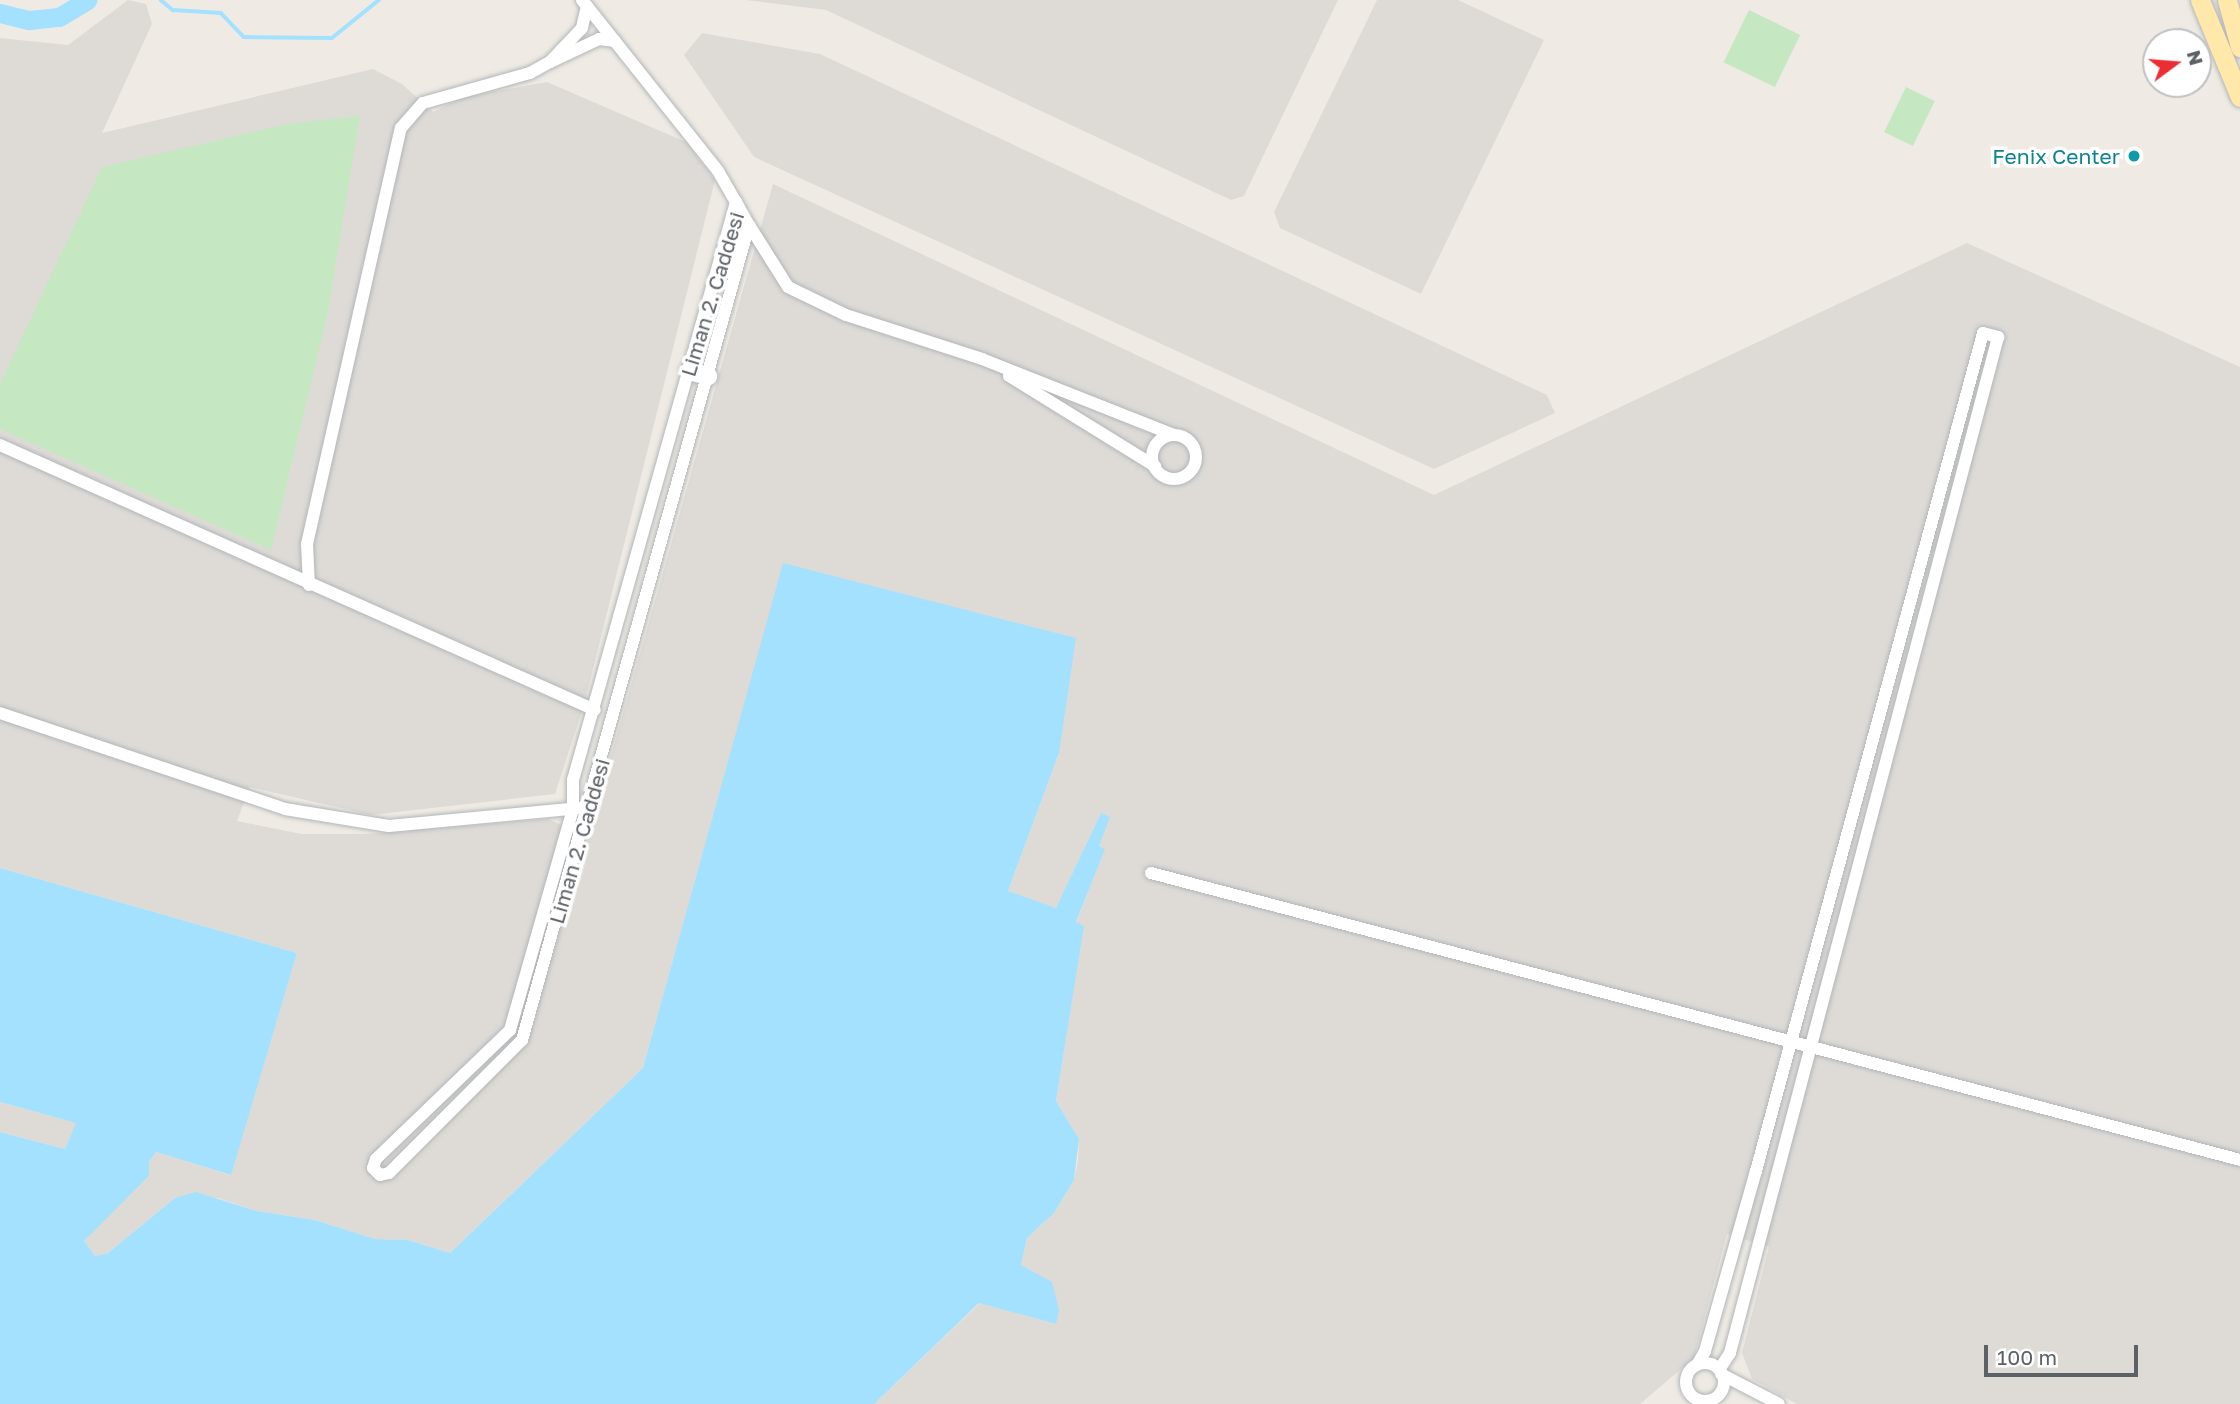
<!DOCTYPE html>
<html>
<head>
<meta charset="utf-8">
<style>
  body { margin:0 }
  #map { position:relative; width:2240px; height:1404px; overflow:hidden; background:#efebe4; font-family:"Golos Text",sans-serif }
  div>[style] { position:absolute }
  .industrial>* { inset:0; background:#dedbd7 }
  .green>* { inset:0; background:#c5e7c1; transform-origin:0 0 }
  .water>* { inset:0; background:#a4e1ff }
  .stream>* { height:3.5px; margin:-1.75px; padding:0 1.75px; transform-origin:1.75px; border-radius:1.75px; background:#a4e1ff }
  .river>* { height:19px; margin:-9.5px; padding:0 9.5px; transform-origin:9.5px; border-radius:9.5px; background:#a4e1ff }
  .roads { filter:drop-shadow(0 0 2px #b2b6b9) drop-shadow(0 0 2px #b2b6b9) }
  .street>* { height:12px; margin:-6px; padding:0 6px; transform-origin:6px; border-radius:6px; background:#fff }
  .street>.ring { margin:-6px; padding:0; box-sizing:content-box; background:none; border:12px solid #fff; border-radius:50% }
  .secondary>* { height:18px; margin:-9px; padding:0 9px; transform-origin:9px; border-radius:9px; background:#fff }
  .primary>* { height:19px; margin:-9.5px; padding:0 9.5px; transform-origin:9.5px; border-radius:9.5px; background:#ffe8a9 }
  .dots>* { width:19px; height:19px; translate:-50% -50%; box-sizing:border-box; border:4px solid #fff; border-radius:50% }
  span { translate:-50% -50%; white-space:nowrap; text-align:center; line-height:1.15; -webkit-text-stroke:7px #fff; paint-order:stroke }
  .culture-label { font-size:21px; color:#0d838f }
  .right { translate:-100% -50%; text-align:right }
  .street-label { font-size:21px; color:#5c6165 }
  .north { position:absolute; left:2142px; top:28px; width:70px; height:70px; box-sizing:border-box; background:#fff; border:2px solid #bec0c1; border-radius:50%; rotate:74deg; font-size:19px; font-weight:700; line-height:28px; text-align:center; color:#5c6165 }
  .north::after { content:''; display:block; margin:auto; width:24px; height:32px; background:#eb2e33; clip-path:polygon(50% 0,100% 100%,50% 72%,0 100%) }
  .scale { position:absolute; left:1984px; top:1345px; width:154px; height:32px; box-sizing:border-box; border:4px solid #5c6165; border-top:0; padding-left:9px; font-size:21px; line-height:24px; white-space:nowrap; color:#5c6165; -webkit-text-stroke:5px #fff; paint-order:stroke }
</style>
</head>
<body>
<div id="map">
  <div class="industrial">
    <div style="clip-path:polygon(128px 0,146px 4px,152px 24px,102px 133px,373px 69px,402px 84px,433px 112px,463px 97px,547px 82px,686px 142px,715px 180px,584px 705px,555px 794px,371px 815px,250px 787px,237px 821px,302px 834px,367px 834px,548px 819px,588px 837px,773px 184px,1434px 495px,1967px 243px,2240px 367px,2240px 1404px,1797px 1404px,1752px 1379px,1742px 1353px,1769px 1247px,1727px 1234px,1694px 1358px,1640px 1404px,874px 1404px,980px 1303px,1056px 1324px,1021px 1265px,1027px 1238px,1054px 1213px,1074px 1180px,1078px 1160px,1079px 1139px,1056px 1101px,1083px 927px,1076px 923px,1104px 850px,1099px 846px,1101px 813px,1056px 909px,1008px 891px,1059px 753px,784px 563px,643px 1068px,450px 1253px,408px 1240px,375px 1239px,315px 1220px,257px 1211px,218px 1198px,175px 1198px,108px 1253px,95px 1256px,83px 1241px,149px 1176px,149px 1162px,156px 1152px,230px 1175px,297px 953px,0 868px,0 38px,68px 45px)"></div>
    <div style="clip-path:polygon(745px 0,1338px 0,1244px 196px,1231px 200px,826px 10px)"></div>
    <div style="clip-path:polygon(1377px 0,1458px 0,1544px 40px,1421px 294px,1280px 228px,1274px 212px)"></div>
    <div style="clip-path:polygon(702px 33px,820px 54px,1547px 395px,1555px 413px,1434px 469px,754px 157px,684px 55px)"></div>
    <div style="clip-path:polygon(0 1102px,77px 1123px,65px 1149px,0 1132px)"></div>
  </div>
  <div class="green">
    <div style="left:1749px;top:10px;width:57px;height:58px;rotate:26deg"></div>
    <div style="left:1906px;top:87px;width:32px;height:50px;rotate:26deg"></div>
    <div style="clip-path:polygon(360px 116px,328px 311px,271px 550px,0 429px,0 384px,102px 167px,287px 124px)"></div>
  </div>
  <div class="water">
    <div style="clip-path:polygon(783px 563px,1076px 638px,1059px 753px,1008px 891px,1056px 908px,1101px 813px,1110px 817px,1099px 846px,1105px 849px,1076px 922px,1084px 926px,1056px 1101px,1079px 1139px,1074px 1180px,1054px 1213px,1027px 1238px,1021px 1265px,1052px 1282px,1059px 1310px,1056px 1324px,979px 1303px,874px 1404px,0 1404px,0 1132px,65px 1149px,76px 1123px,0 1102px,0 868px,297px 953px,231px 1175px,156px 1152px,149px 1162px,149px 1176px,84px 1241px,95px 1256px,108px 1253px,175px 1198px,196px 1192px,257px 1211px,315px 1220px,375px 1239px,408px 1240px,450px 1253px,643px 1068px)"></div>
  </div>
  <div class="stream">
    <div style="left:161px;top:0;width:16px;rotate:40deg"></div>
    <div style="left:173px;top:10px;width:48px;rotate:3.6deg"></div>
    <div style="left:221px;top:13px;width:33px;rotate:46deg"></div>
    <div style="left:244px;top:37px;width:88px;rotate:0.7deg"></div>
    <div style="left:332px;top:38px;width:60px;rotate:-39deg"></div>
  </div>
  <div class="river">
    <div style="left:0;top:13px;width:30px;rotate:14deg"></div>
    <div style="left:29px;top:20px;width:30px;rotate:-6deg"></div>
    <div style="left:59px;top:17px;width:33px;rotate:-31deg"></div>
  </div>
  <div class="roads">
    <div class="street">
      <div style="left:582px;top:0;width:218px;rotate:51.5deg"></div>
      <div style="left:718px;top:171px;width:36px;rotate:60deg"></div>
      <div style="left:736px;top:202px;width:26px;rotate:61deg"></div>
      <div style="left:749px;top:225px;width:846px;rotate:105.56deg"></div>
      <div style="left:522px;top:1040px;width:188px;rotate:135deg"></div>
      <div style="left:389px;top:1173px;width:9px;rotate:167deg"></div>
      <div style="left:380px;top:1175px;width:10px;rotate:-135deg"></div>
      <div style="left:373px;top:1168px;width:9px;rotate:-72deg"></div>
      <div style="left:376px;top:1159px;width:186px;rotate:-43.9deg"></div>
      <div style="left:510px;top:1030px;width:230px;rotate:-74.1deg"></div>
      <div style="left:573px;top:809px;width:29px;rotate:-90deg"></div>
      <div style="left:573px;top:780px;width:601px;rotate:-74.25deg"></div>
      <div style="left:587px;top:6px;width:23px;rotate:103deg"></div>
      <div style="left:582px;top:28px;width:47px;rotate:133.3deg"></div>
      <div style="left:550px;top:62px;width:54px;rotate:-25.1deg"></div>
      <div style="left:599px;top:39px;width:16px;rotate:7deg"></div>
      <div style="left:749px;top:225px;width:73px;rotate:57.8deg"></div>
      <div style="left:788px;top:287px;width:64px;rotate:25.8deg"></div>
      <div style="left:846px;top:315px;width:143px;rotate:17.9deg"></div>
      <div style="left:982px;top:359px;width:206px;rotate:21.6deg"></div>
      <div style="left:1009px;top:376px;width:172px;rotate:31.7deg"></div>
      <div class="ring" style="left:1152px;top:435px;width:32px;height:32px"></div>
      <div style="left:0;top:445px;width:651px;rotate:24.01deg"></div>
      <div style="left:309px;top:585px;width:41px;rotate:-92.8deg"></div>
      <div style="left:307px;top:544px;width:426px;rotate:-77.3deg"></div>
      <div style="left:401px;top:128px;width:33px;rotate:-49deg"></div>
      <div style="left:423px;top:103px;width:111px;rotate:-15.7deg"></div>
      <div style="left:530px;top:73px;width:23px;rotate:-29deg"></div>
      <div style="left:0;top:713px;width:301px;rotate:18.6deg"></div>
      <div style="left:285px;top:809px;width:105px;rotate:9.3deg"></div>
      <div style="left:389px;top:826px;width:192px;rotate:-5.4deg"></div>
      <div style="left:1151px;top:873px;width:1126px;rotate:14.76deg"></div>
      <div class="ring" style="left:1686px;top:1363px;width:26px;height:26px"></div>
      <div style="left:1697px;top:1365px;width:16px;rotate:-60deg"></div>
      <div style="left:1705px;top:1351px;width:187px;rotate:-74.2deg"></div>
      <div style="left:1756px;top:1171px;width:868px;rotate:-74.84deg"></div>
      <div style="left:1983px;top:333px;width:16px;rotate:15deg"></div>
      <div style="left:1998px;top:337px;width:1051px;rotate:104.78deg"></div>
      <div style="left:1730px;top:1353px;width:20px;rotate:123deg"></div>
      <div style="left:1721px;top:1374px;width:65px;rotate:27.3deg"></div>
    </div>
    <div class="secondary">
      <div style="left:689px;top:371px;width:20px;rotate:15deg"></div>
    </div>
    <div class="primary">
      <div style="left:2200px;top:0;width:105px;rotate:67.6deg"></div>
      <div style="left:2227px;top:0;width:49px;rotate:74.5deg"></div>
    </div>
  </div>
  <div class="dots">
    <div style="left:2134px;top:156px;background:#0f9aa8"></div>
  </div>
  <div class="culture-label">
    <span class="right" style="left:2120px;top:156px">Fenix Center</span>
  </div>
  <div class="street-label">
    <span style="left:712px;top:294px;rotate:-73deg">Liman 2. Caddesi</span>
    <span style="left:579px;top:841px;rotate:-74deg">Liman 2. Caddesi</span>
  </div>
  <div class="north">N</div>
  <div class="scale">100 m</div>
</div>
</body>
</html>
